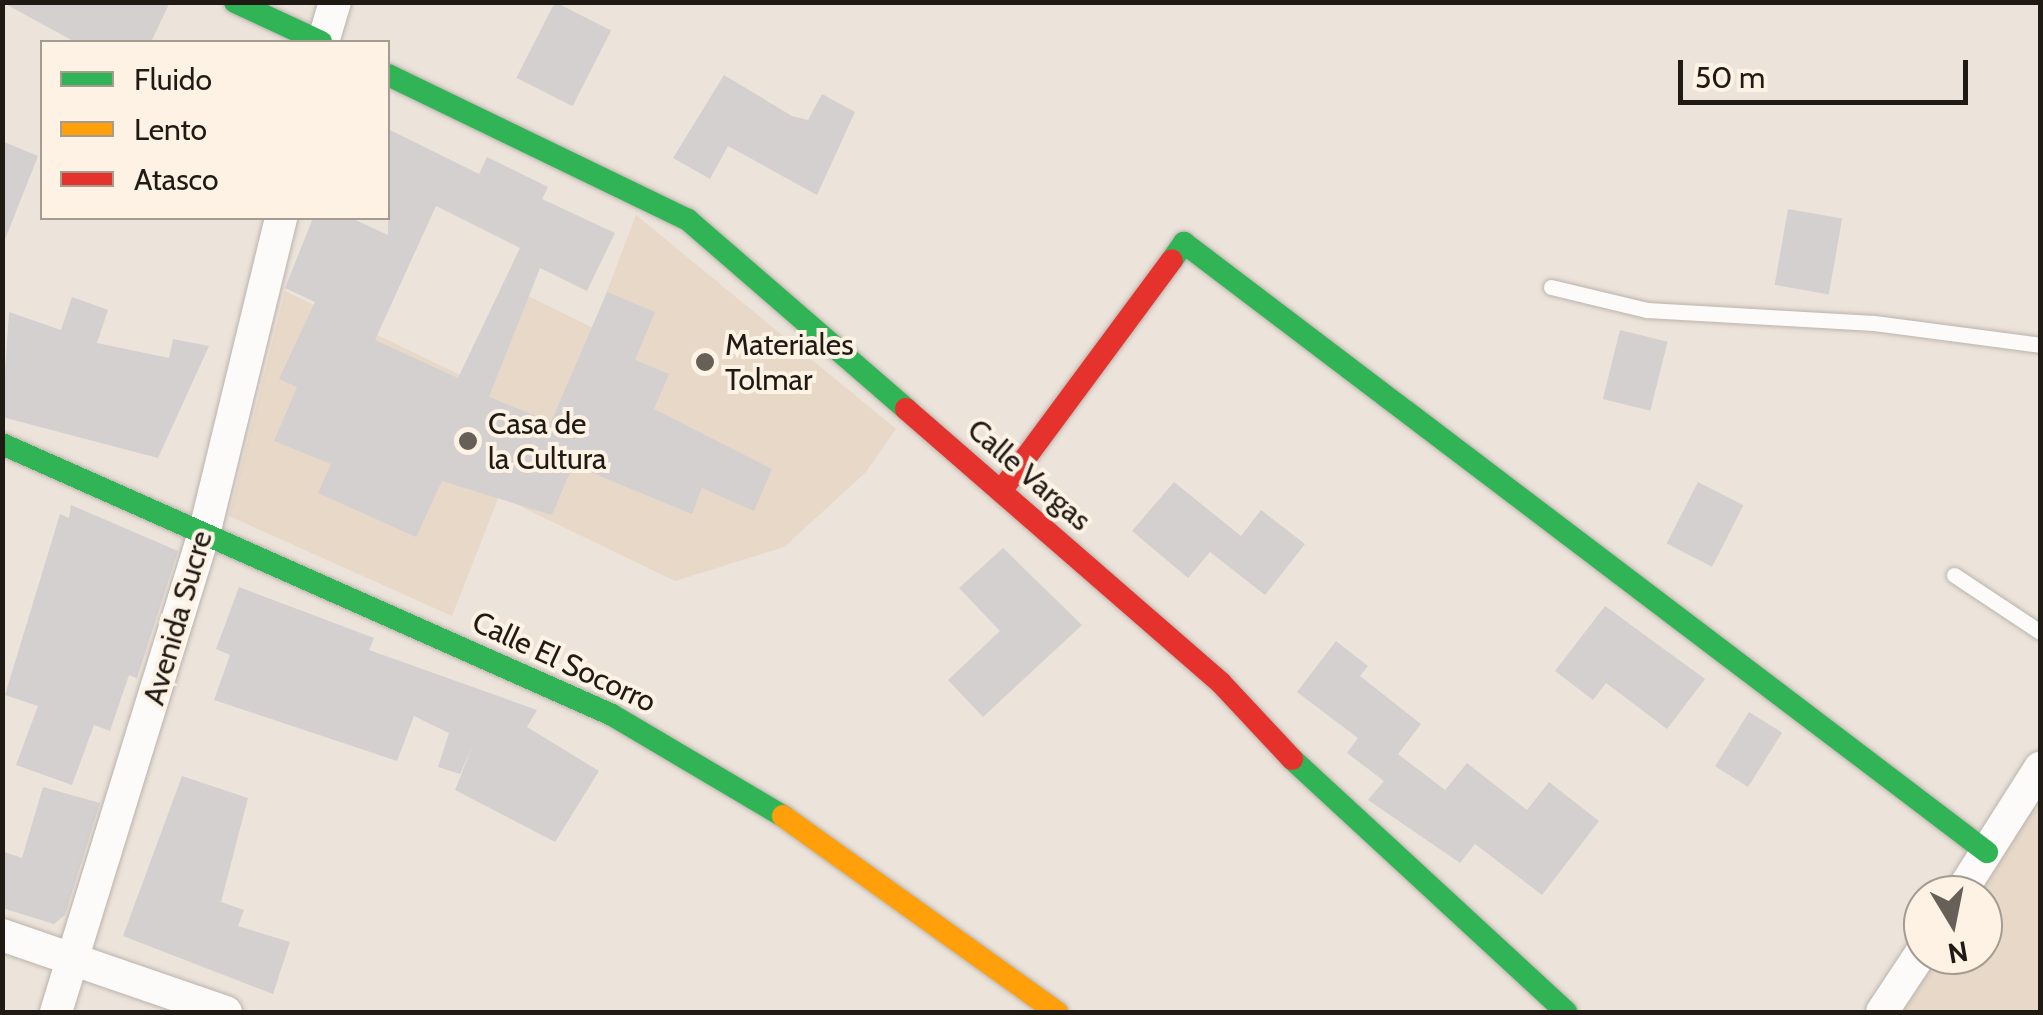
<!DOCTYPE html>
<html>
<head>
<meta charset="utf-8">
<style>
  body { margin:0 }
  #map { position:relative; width:2043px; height:1015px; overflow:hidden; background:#ece3da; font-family:Cabin,sans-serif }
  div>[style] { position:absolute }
  .built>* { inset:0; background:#e7d8c8 }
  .building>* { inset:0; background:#d4d0d0; transform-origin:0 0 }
  .roads { filter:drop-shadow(0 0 2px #bab3ac) drop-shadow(0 0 2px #bab3ac) }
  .lane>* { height:15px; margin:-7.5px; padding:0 7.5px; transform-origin:7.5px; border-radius:7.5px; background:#fcfbf9 }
  .street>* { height:32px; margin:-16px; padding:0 16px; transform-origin:16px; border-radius:16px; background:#fcfbf9 }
  .fast>* { height:22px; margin:-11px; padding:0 11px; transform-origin:11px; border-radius:11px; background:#30b455 }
  .slow>* { height:22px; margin:-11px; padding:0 11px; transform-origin:11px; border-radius:11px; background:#ff9f0a }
  .jam>* { height:22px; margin:-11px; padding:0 11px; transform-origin:11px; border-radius:11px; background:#e5322d }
  .dots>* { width:28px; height:28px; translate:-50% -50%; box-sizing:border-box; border:5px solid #fef2e4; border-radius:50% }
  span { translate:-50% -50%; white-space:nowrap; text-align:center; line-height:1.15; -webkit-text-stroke:8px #fef2e4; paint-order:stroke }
  .poi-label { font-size:30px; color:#1f1a14 }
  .left { translate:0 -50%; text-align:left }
  .street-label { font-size:30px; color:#1f1a14 }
  .frame { position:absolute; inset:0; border:5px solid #1f1a14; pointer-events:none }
  .legend { position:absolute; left:40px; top:40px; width:350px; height:180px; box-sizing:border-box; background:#fef2e4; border:2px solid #a59c91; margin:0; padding:12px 18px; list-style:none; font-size:30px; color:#1f1a14 }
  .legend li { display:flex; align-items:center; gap:20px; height:50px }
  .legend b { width:50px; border:2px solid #a59c91 }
  .north { position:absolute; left:1903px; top:875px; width:100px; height:100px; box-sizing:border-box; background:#fef2e4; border:2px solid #a59c91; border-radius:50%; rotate:170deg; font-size:28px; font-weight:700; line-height:40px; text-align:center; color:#1f1a14 }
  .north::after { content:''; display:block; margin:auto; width:35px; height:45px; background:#676059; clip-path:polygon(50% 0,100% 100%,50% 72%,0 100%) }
  .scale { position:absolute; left:1678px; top:60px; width:290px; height:45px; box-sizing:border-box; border:5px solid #1f1a14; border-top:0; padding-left:12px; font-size:30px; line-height:35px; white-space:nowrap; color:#1f1a14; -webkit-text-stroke:8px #fef2e4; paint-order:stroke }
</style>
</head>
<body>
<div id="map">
  <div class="built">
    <div style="clip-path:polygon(636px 215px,896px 429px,865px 473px,784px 547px,675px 581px,499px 496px,452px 616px,229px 516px,285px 291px,492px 390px,528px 296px,593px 328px)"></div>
    <div style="clip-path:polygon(2040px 791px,2040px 1012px,1899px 1012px,1936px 955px,1983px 955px,1983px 895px,1974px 895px)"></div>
  </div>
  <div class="building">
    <div style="clip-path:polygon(2px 2px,170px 2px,151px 42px,75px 42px)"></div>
    <div style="left:555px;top:2px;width:63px;height:85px;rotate:27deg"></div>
    <div style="clip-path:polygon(724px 75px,792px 116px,808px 120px,822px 94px,855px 112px,817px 195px,728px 146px,710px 179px,673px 158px)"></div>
    <div style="clip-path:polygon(evenodd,388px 129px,479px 174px,487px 157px,548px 187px,542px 199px,615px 233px,587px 291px,540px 268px,489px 397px,551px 422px,607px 292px,655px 312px,635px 360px,669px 374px,654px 409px,772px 469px,754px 511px,702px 488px,692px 514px,573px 465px,552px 515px,442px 481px,416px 537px,318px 493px,331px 464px,274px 441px,297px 387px,279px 379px,315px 302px,285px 288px,313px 218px,351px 218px,388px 235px,388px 129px,436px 206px,520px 248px,458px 378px,375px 340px,436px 206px)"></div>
    <div style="clip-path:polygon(2px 141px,38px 156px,4px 242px,2px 241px)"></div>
    <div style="left:1788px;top:209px;width:55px;height:77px;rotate:10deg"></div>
    <div style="clip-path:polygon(72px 297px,108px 310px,97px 343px,169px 358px,173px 339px,209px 346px,158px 458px,2px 417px,9px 312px,61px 330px)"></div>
    <div style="left:1620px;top:330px;width:49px;height:71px;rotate:14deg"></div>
    <div style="clip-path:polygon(1174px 482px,1241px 536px,1261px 510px,1305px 544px,1265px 595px,1210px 552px,1188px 578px,1132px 531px)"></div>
    <div style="left:1698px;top:482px;width:51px;height:69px;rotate:27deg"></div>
    <div style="clip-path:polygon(71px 505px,178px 551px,137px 678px,129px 675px,110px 731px,94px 725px,72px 785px,16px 765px,38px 706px,5px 695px,60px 514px,69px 518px)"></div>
    <div style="clip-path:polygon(1003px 548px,1082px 625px,983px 717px,948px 680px,1000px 631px,959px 588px)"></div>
    <div style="clip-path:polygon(239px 587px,374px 638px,369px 650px,537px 710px,527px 727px,599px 771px,555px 842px,455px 790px,473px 745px,460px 774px,438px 767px,449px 733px,414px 716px,397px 761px,214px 700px,230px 655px,216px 649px)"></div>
    <div style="clip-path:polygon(1605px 606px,1705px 679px,1667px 729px,1606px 683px,1593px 700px,1555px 671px)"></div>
    <div style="clip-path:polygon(1336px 641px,1368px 666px,1360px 676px,1421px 724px,1398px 754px,1445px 790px,1467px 763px,1527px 810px,1549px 782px,1599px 821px,1542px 895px,1475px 844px,1460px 863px,1368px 800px,1384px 781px,1347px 753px,1358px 738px,1297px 692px)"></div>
    <div style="left:1749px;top:712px;width:39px;height:64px;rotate:32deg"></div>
    <div style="clip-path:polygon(182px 776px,248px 798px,221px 902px,244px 910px,238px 926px,290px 942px,273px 994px,123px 936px)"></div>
    <div style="clip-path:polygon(43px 787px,100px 803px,65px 915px,54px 924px,2px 908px,2px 851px,22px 858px)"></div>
  </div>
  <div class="roads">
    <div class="lane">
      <div style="left:1551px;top:287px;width:99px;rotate:13.5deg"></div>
      <div style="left:1647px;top:310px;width:227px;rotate:3.3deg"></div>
      <div style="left:1874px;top:323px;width:167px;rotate:7.5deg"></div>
      <div style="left:1954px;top:575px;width:103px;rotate:33.5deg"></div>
    </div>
    <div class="street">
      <div style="left:323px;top:42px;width:42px;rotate:-73.3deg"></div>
      <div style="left:1959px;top:895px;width:151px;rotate:-57.5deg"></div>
      <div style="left:2px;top:935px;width:237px;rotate:19deg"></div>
      <div style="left:56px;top:1012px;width:505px;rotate:-72.82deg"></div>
      <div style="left:205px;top:530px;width:321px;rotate:-76.3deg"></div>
      <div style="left:1882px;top:1012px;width:74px;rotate:-56.5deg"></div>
    </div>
    <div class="fast">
      <div style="left:235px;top:2px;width:95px;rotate:24.9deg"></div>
      <div style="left:388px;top:75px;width:333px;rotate:25.8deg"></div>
      <div style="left:688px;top:220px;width:289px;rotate:40.9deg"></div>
      <div style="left:1172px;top:260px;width:21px;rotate:-55deg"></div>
      <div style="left:1184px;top:243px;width:1008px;rotate:37.18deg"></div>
      <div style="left:2px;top:444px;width:667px;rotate:23.95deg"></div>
      <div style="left:612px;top:715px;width:199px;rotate:30.6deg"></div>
      <div style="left:1292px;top:759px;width:373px;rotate:42.7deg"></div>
    </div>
    <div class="slow">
      <div style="left:783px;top:816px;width:337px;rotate:35.6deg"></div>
    </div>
    <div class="jam">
      <div style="left:906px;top:409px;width:417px;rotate:41deg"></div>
      <div style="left:1221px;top:683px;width:104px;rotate:46.9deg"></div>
      <div style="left:1001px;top:491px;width:287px;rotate:-53.5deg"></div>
    </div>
  </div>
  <div class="dots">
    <div style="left:705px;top:362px;background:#676059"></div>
    <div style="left:468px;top:441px;background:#676059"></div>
  </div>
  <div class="poi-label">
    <span class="left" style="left:725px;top:362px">Materiales<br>Tolmar</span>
    <span class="left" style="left:488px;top:441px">Casa de<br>la Cultura</span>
  </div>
  <div class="street-label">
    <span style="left:1029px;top:475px;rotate:41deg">Calle Vargas</span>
    <span style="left:178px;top:618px;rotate:-74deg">Avenida Sucre</span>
    <span style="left:564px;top:662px;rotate:25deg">Calle El Socorro</span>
  </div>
  <div class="frame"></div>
  <ul class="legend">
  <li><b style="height:12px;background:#30b455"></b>Fluido</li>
  <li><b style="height:12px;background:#ff9f0a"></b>Lento</li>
  <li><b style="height:12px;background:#e5322d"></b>Atasco</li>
  </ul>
  <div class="north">N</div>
  <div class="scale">50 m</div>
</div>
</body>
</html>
